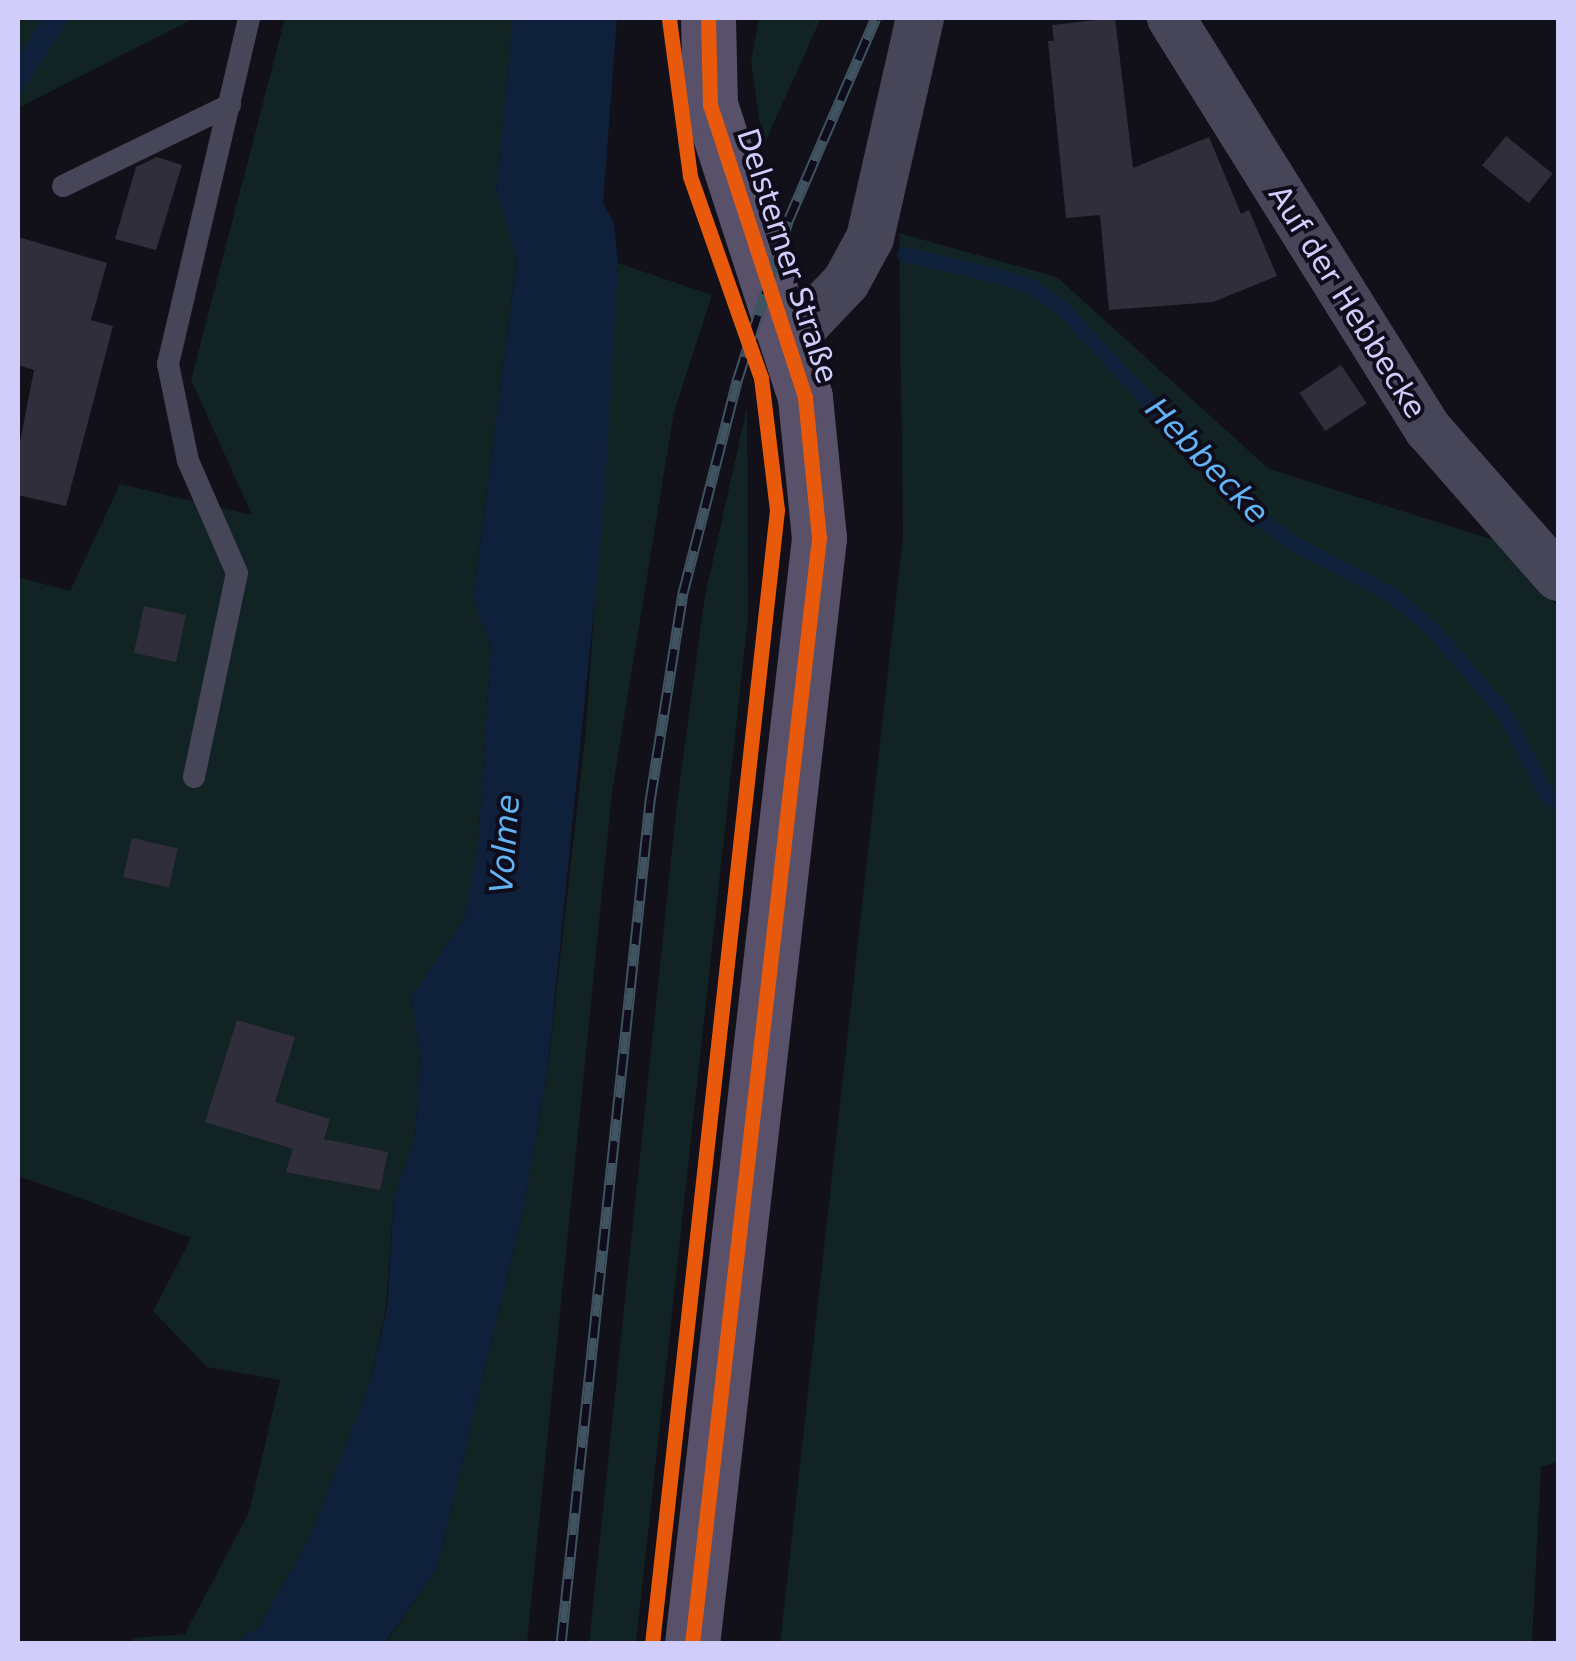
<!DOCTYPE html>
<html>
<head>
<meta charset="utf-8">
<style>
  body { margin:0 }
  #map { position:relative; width:1576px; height:1661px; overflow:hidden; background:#121018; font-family:"DejaVu Sans",sans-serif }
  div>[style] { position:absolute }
  .green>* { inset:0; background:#112323 }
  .water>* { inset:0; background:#0f203b }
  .stream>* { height:15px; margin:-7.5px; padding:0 7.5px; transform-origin:7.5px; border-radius:7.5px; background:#0f203b }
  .building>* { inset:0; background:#302e3b; transform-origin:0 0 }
  .service>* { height:22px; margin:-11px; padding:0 11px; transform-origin:11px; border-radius:11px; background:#474659 }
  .minor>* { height:48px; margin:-24px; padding:0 24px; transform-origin:24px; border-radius:24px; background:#474659 }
  .primary>* { height:55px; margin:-27.5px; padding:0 27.5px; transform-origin:27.5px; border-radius:27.5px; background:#59506a }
  .rail>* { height:11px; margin-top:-5.5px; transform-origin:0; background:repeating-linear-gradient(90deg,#0f0d1c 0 22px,#405360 0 44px); box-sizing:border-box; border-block:2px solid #405360 }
  .cycleway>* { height:15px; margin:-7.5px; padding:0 7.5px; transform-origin:7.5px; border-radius:7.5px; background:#e8590c }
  span { translate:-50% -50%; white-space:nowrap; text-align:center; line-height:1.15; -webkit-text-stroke:8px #0f0d1c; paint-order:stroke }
  .street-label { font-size:30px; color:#d1cdfb }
  .water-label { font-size:32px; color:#63b2f2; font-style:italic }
  .frame { position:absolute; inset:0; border:20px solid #d1cdfb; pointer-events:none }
</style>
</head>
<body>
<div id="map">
  <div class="green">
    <div style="clip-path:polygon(18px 18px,195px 18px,18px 108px)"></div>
    <div style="clip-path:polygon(285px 18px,513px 18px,496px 190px,517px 257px,473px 599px,491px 648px,478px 846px,464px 919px,411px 997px,420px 1055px,415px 1138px,394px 1197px,386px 1307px,370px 1383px,309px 1539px,255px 1633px,248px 1631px,238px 1643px,131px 1643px,134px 1638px,185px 1634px,249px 1512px,280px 1380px,207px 1367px,153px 1311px,191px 1238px,18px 1176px,18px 577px,70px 591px,120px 484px,252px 515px,191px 380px)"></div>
    <div style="clip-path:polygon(759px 18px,821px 18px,763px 147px,751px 62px)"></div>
    <div style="clip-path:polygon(899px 233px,1057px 277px,1269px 469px,1494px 540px,1558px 607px,1558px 1462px,1541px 1467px,1532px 1643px,780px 1644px,903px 536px)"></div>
    <div style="clip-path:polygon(618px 263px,712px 295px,674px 412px,612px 792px,527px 1643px,385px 1644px,437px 1568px,524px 1207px,548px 1066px,586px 729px)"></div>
    <div style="clip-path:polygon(747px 407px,748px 618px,636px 1643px,589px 1643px,677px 803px,705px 596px)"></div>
  </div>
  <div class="water">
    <div style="clip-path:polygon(43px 18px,69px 18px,18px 99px,18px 57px)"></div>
    <div style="clip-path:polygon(513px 18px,617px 18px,603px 203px,614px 223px,618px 263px,604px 509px,548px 1066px,524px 1207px,437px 1568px,385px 1643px,238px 1643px,248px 1631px,255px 1633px,309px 1539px,370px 1383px,387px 1307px,394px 1197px,415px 1138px,420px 1055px,411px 997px,464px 919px,478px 846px,491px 648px,473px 599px,517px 258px,496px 190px)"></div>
  </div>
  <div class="stream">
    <div style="left:904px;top:254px;width:94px;rotate:12.9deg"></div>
    <div style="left:996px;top:275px;width:38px;rotate:18deg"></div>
    <div style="left:1032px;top:287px;width:38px;rotate:35deg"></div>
    <div style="left:1063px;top:309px;width:278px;rotate:47.2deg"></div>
    <div style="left:1252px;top:513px;width:51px;rotate:36.2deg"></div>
    <div style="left:1293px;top:543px;width:110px;rotate:27.5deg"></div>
    <div style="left:1391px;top:594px;width:57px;rotate:40.7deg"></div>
    <div style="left:1434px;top:631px;width:106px;rotate:49.2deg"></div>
    <div style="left:1503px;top:711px;width:93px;rotate:62.6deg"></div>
    <div style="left:1546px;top:794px;width:15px;rotate:37deg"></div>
  </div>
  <div class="building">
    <div style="clip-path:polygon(1115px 18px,1133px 168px,1209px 137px,1241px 214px,1249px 210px,1277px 276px,1213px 302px,1109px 310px,1100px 215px,1066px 218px,1048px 41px,1054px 41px,1052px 25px)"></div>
    <div style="left:1506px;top:136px;width:60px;height:38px;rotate:39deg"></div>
    <div style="clip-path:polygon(157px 157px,182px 165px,156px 250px,115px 239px,136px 167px)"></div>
    <div style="clip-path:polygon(18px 237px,107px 263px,91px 320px,113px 326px,66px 506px,18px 495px,18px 452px,34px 370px,18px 365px)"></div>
    <div style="left:1341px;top:365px;width:46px;height:50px;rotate:56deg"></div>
    <div style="left:144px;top:606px;width:43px;height:48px;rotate:12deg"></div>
    <div style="left:132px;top:838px;width:47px;height:40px;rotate:13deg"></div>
    <div style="clip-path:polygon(237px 1020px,295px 1037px,275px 1102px,330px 1119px,324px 1139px,388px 1152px,380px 1190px,286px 1172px,293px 1149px,205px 1122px)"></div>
  </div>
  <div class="service">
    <div style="left:63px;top:186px;width:186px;rotate:-25.9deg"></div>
    <div style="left:194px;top:777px;width:208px;rotate:-78.1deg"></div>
    <div style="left:237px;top:573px;width:122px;rotate:-113.6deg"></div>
    <div style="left:188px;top:461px;width:99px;rotate:-101.7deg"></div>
    <div style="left:168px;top:364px;width:355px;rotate:-76.8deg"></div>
  </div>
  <div class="minor">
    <div style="left:1171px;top:18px;width:485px;rotate:58deg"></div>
    <div style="left:1428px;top:429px;width:197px;rotate:48.7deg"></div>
    <div style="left:790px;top:341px;width:81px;rotate:-46.5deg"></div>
    <div style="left:846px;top:282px;width:50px;rotate:-61.4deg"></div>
    <div style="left:870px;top:238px;width:226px;rotate:-77.2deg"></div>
  </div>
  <div class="primary">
    <div style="left:692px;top:1644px;width:1113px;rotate:-83.45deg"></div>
    <div style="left:819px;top:538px;width:142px;rotate:-95.7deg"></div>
    <div style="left:805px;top:397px;width:307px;rotate:-108deg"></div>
    <div style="left:710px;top:105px;width:87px;rotate:-91.3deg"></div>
  </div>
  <div class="rail">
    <div style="left:561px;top:1644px;width:848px;rotate:-83.97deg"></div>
    <div style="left:650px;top:801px;width:211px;rotate:-81deg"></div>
    <div style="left:683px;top:593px;width:222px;rotate:-75.7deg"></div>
    <div style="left:738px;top:378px;width:165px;rotate:-72.3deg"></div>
    <div style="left:788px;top:221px;width:221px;rotate:-66.6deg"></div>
  </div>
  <div class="cycleway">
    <div style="left:652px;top:1644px;width:1141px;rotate:-83.71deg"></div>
    <div style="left:777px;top:510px;width:133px;rotate:-96.9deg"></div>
    <div style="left:761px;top:378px;width:214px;rotate:-109.4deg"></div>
    <div style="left:690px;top:176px;width:159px;rotate:-97.6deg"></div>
    <div style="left:692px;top:1644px;width:1113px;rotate:-83.45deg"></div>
    <div style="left:819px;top:538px;width:142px;rotate:-95.7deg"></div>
    <div style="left:805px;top:397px;width:307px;rotate:-108deg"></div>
    <div style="left:710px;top:105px;width:87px;rotate:-91.3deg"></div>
  </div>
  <div class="street-label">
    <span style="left:787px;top:256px;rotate:72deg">Delsterner Straße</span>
    <span style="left:1347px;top:302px;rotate:58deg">Auf der Hebbecke</span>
  </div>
  <div class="water-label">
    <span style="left:1207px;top:461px;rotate:46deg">Hebbecke</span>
    <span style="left:505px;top:844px;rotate:-86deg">Volme</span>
  </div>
  <div class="frame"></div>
</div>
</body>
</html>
